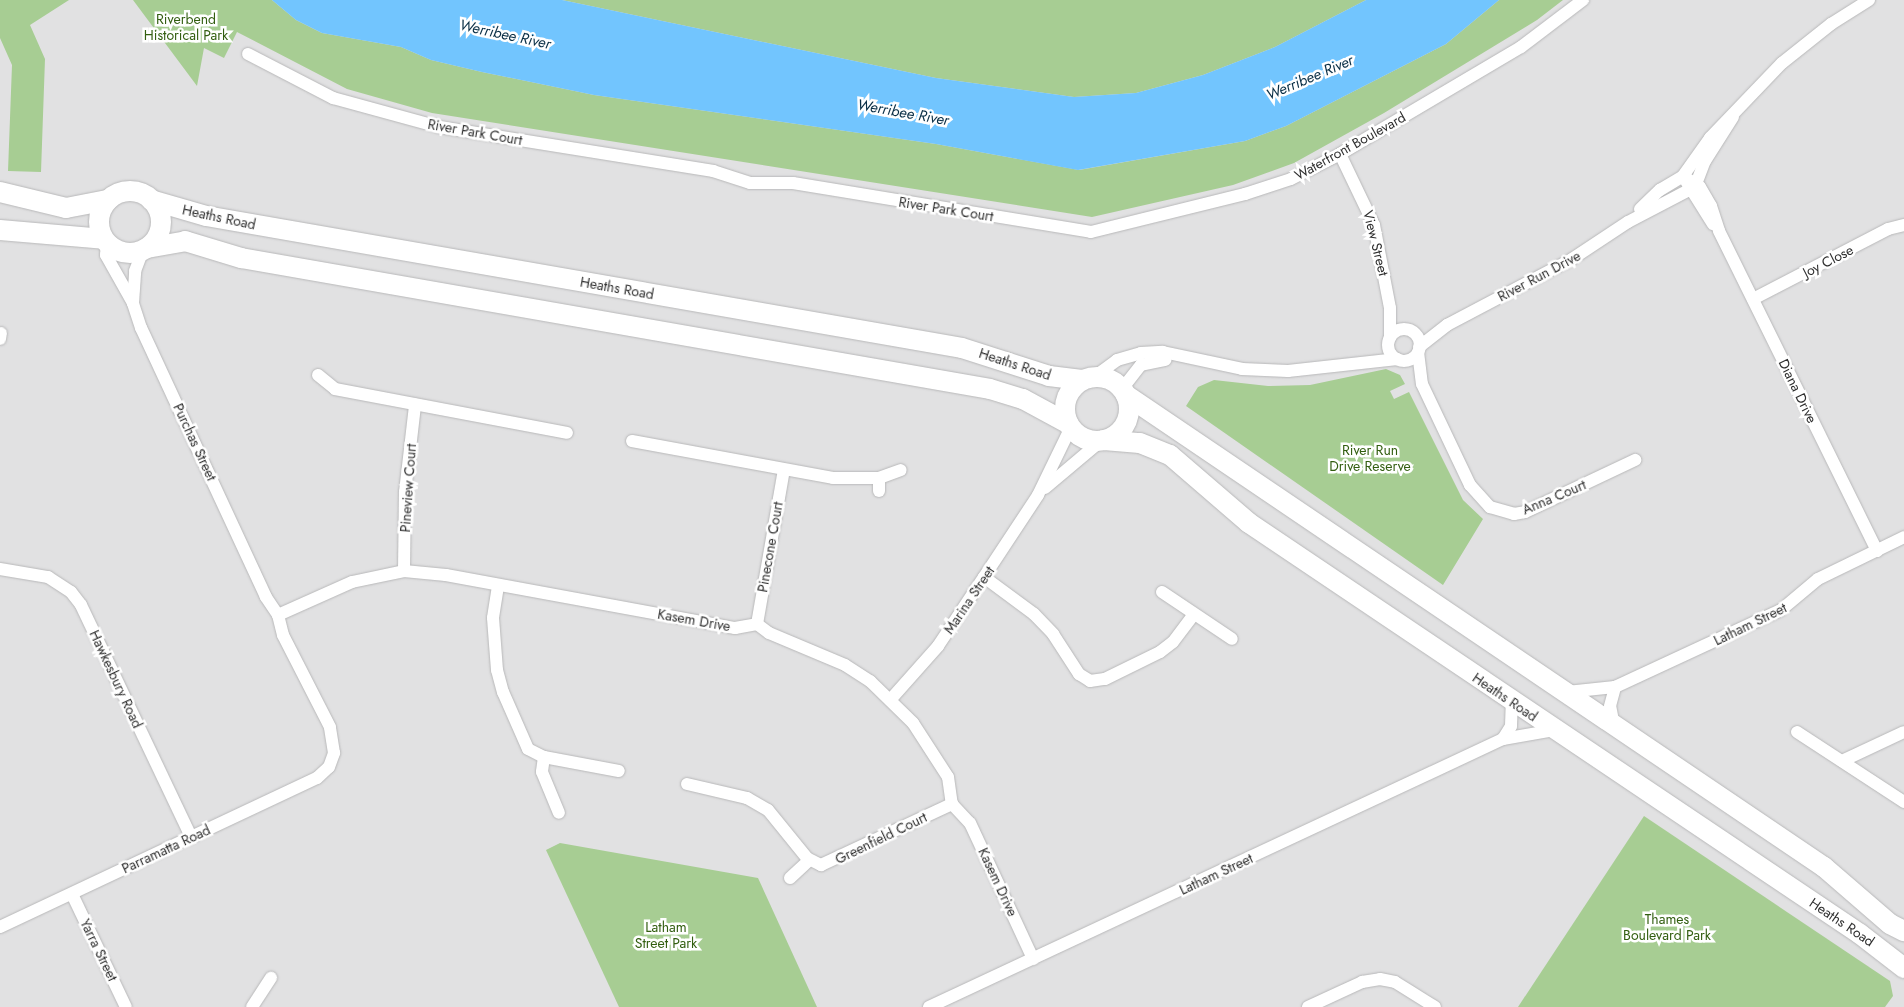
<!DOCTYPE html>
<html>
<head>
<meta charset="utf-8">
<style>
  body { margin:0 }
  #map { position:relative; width:1904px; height:1007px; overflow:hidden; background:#e1e1e2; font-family:Jost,sans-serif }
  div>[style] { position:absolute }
  .green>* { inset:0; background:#a7cd93 }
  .water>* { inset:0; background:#72c5fe }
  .roads { filter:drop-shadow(0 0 1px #b8b8b9) drop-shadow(0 0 1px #b8b8b9) }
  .minor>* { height:12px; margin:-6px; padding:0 6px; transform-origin:6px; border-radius:6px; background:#fff }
  .minor>.ring { margin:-6px; padding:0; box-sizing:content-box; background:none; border:12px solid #fff; border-radius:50% }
  .primary>* { height:20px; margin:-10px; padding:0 10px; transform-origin:10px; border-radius:10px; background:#fff }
  .primary>.ring { margin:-10px; padding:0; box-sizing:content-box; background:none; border:20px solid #fff; border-radius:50% }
  span { translate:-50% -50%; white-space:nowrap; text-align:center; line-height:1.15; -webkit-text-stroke:5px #fff; paint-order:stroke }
  .park-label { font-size:14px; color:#325e10 }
  .street-label { font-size:14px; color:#2f2f2f }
  .water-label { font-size:15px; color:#0a2f46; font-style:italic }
</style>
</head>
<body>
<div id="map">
  <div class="green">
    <div style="clip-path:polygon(0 0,69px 0,30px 25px,45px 59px,41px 172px,8px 171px,12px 65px,0 38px)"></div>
    <div style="clip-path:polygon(133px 0,272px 0,296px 20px,322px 33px,401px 47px,431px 60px,482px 72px,594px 95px,936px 144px,1079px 170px,1245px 141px,1286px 126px,1446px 44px,1499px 0,1563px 0,1537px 20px,1384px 113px,1294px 163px,1233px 185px,1092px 217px,432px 113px,347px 89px,237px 32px,224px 58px,204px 48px,197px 86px)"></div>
    <div style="clip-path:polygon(562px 0,1366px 0,1275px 47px,1203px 75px,1136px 93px,1074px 97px,936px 78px)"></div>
    <div style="clip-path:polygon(1386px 369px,1400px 375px,1405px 384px,1390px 391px,1394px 399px,1409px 392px,1463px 500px,1483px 519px,1443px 585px,1186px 406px,1198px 387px,1214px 380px,1268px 386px,1310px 385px)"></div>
    <div style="clip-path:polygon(1644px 816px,1890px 981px,1893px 996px,1885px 1007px,1518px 1007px)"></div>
    <div style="clip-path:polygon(560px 843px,758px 878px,817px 1007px,619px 1007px,546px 850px)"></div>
  </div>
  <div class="water">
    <div style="clip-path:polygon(272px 0,562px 0,936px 78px,1074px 97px,1136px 93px,1203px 75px,1275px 47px,1366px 0,1499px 0,1446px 44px,1286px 126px,1245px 141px,1078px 170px,936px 144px,594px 95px,482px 72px,431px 60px,401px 47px,322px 33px,296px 20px)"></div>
  </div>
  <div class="roads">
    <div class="minor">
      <div style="left:248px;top:54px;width:96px;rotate:27.4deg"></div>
      <div style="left:333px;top:98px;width:110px;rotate:15.3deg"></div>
      <div style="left:439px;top:127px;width:278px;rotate:9.1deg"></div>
      <div style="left:713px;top:171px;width:39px;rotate:18deg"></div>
      <div style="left:750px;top:183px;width:43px"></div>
      <div style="left:793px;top:183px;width:302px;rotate:9.3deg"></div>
      <div style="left:1091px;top:232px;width:159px;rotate:-13.9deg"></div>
      <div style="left:1245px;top:194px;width:48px;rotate:-18.1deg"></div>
      <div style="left:1291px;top:179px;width:55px;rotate:-27deg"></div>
      <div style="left:1340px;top:154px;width:210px;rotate:-30.6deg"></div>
      <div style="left:1521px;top:47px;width:78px;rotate:-37.2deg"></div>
      <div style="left:1340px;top:154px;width:79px;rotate:64.4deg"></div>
      <div style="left:1374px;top:225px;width:85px;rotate:79.1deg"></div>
      <div style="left:1390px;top:308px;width:30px;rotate:90deg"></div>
      <div style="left:1683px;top:176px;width:20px;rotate:33deg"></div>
      <div style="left:1700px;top:187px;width:22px;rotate:60deg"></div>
      <div style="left:1711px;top:206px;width:26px;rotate:72deg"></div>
      <div style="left:1719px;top:231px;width:357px;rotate:63.7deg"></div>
      <div style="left:1686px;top:181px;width:51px;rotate:57.9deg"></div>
      <div style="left:1640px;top:209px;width:28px;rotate:-44deg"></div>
      <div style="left:1660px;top:190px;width:27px;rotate:-31deg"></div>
      <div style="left:1683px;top:176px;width:47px;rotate:-54.6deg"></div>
      <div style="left:1710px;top:138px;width:104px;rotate:-46.2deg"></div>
      <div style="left:1782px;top:63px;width:63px;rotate:-38.5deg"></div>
      <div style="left:1831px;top:24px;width:45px;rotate:-32.3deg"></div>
      <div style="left:1753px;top:299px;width:152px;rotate:-27.4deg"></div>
      <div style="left:1888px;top:229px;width:16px;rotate:-14deg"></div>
      <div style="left:133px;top:303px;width:32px;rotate:-86deg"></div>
      <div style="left:135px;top:271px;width:22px;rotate:-69deg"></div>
      <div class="ring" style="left:1388px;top:329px;width:20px;height:20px"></div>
      <div style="left:0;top:339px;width:6px;rotate:-81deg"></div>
      <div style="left:1419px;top:347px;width:36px;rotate:-38deg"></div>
      <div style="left:1447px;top:325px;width:141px;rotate:-27.8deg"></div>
      <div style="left:1572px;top:259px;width:67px;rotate:-33.5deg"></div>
      <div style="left:1628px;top:222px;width:67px;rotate:-27.7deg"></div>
      <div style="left:1687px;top:191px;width:11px;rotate:-38deg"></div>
      <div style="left:1696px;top:184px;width:25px;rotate:-69deg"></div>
      <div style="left:1705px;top:161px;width:52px;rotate:-57.5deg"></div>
      <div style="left:1418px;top:352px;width:32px;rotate:83deg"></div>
      <div style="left:1422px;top:384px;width:112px;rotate:64.6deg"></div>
      <div style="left:1470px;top:485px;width:30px;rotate:48deg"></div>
      <div style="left:1490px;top:507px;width:25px;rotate:16deg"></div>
      <div style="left:1514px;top:514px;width:11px;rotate:-10deg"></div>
      <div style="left:1525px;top:512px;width:122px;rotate:-25.3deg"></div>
      <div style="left:318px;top:375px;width:22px;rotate:39deg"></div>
      <div style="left:335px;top:389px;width:236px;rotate:10.7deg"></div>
      <div style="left:1094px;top:377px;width:29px;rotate:-36deg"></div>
      <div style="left:1117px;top:360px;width:25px;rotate:-16deg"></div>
      <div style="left:1141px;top:353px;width:22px;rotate:-3deg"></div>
      <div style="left:1163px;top:352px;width:81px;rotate:12.1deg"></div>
      <div style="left:1242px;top:369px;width:46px;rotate:2.5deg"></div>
      <div style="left:1288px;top:371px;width:110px;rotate:-6.3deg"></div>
      <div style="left:1122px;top:389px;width:31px;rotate:-52deg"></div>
      <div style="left:1141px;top:365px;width:25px;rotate:-12deg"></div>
      <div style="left:632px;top:441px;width:204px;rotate:10.4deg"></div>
      <div style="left:833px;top:478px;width:46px"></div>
      <div style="left:879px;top:478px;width:23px;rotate:-20deg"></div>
      <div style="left:879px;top:478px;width:13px;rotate:90deg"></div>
      <div style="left:1045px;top:488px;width:75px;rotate:-40.1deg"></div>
      <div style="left:0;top:569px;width:49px;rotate:9.5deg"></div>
      <div style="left:48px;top:577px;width:27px;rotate:33deg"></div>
      <div style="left:71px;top:592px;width:16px;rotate:52deg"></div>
      <div style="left:81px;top:605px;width:257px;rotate:64.6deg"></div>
      <div style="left:404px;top:571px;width:79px;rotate:-89.3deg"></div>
      <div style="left:405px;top:492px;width:88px;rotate:-83.4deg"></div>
      <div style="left:984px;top:577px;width:62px;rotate:36.5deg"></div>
      <div style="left:1034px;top:614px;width:28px;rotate:46deg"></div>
      <div style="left:1053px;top:634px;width:48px;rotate:57deg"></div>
      <div style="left:1079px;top:674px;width:13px;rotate:32deg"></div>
      <div style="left:1090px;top:681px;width:15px;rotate:-8deg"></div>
      <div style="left:1105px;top:679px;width:61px;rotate:-26.1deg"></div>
      <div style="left:1160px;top:652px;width:16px;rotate:-38deg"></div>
      <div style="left:1173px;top:642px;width:34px;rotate:-53deg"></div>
      <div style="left:498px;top:586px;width:32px;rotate:99deg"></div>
      <div style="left:493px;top:618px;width:52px;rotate:85.6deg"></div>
      <div style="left:497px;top:670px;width:23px;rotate:75deg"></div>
      <div style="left:503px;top:692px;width:62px;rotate:66.3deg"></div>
      <div style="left:528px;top:749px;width:18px;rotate:27deg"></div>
      <div style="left:544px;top:757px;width:76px;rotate:10.6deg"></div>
      <div style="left:1162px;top:592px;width:84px;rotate:33.9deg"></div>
      <div style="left:278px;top:615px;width:81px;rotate:-24deg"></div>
      <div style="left:352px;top:582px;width:53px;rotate:-11.9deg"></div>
      <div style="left:404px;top:571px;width:42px;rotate:5.4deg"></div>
      <div style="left:446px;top:575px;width:294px;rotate:10.4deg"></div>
      <div style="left:735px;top:628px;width:22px;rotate:-10deg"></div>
      <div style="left:757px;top:624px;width:15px;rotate:37deg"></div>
      <div style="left:769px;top:633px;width:82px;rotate:22.8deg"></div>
      <div style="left:845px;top:665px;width:30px;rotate:33deg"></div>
      <div style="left:870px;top:681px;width:60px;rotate:44.3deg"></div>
      <div style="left:913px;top:723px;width:64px;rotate:57.1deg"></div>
      <div style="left:948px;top:777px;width:27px;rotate:82deg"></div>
      <div style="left:952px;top:804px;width:26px;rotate:47deg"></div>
      <div style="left:970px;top:823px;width:150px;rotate:65.1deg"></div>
      <div style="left:757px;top:624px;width:156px;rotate:-80.1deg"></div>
      <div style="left:1567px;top:692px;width:48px;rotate:-5.9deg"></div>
      <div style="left:1615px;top:687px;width:183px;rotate:-24.9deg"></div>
      <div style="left:1781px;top:610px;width:48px;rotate:-40deg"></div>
      <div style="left:1818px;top:579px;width:96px;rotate:-26deg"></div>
      <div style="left:891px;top:699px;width:71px;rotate:-48.4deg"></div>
      <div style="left:938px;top:646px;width:83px;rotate:-56.3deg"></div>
      <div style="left:984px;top:577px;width:98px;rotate:-56.6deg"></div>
      <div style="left:1038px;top:495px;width:76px;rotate:-64.1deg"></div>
      <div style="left:1614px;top:726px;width:20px;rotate:-101deg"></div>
      <div style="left:1610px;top:706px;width:20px;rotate:-75deg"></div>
      <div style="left:1797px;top:732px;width:128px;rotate:33.2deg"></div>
      <div style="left:1503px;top:739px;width:15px;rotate:-58deg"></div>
      <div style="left:1511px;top:726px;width:25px;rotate:-88deg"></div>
      <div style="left:544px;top:757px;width:15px;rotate:98deg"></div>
      <div style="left:542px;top:772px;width:44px;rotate:67.5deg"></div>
      <div style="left:1842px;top:761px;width:68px;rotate:-25.1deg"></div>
      <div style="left:687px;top:784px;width:62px;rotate:13.1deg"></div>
      <div style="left:747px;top:798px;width:24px;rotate:30deg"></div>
      <div style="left:768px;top:810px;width:62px;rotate:50.9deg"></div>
      <div style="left:807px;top:858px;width:16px;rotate:27deg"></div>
      <div style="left:821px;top:865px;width:145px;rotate:-25deg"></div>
      <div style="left:790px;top:878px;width:26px;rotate:-43deg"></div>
      <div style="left:72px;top:894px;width:125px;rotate:64.5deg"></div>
      <div style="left:0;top:927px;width:350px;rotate:-25.2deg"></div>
      <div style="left:317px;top:778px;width:16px;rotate:-43deg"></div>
      <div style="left:329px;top:767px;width:15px;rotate:-70deg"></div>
      <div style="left:334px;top:753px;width:26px;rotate:-99deg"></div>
      <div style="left:330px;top:727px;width:103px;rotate:-117.1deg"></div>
      <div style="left:283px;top:635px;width:21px;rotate:-104deg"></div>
      <div style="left:278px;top:615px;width:22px;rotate:-124deg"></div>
      <div style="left:266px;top:597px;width:297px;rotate:-114.9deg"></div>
      <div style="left:141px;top:328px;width:26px;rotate:-108deg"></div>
      <div style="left:133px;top:303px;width:55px;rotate:-119.4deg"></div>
      <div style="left:106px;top:255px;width:12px;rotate:-85deg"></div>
      <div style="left:252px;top:1007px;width:35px;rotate:-57deg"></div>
      <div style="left:929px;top:1007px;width:633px;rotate:-25.03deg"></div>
      <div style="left:1503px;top:739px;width:53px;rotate:-9.8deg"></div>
      <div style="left:1308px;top:1007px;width:60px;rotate:-24.8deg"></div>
      <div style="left:1362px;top:982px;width:18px;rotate:-9deg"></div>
      <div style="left:1380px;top:979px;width:15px;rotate:11deg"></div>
      <div style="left:1395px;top:982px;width:47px;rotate:32deg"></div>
    </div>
    <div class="primary">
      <div class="ring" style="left:99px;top:191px;width:42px;height:42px"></div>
      <div style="left:0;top:192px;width:68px;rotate:13.6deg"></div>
      <div style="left:66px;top:208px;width:43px;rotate:-10.8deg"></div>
      <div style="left:151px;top:200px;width:57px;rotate:16.2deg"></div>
      <div style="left:206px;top:216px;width:767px;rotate:9.9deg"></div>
      <div style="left:962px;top:348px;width:91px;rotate:17.8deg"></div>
      <div style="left:1049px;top:376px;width:33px;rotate:7deg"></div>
      <div style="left:0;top:230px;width:104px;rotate:4.9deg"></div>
      <div style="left:147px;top:248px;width:39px;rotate:-10deg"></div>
      <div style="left:185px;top:241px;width:59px;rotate:16.9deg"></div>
      <div style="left:241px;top:258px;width:760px;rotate:9.92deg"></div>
      <div style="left:990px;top:389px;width:34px;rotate:17deg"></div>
      <div style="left:1023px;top:399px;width:52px;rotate:28.5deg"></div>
      <div class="ring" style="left:1065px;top:377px;width:44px;height:44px"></div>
      <div style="left:1126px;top:395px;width:843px;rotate:34.07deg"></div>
      <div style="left:1824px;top:867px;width:87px;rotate:40.8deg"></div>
      <div style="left:1890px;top:924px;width:16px;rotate:27deg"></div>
      <div style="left:1104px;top:440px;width:36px;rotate:5deg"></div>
      <div style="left:1140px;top:443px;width:32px;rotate:22deg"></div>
      <div style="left:1170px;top:455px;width:104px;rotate:40.7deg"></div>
      <div style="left:1249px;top:523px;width:736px;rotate:33.93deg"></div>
      <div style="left:1860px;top:934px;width:56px;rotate:37.7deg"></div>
    </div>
  </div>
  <div class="park-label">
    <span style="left:186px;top:27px">Riverbend<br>Historical Park</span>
    <span style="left:1370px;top:458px">River Run<br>Drive Reserve</span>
    <span style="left:1667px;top:927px">Thames<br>Boulevard Park</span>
    <span style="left:666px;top:935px">Latham<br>Street Park</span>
  </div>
  <div class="street-label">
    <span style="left:475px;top:132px;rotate:10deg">River Park Court</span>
    <span style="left:1350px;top:146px;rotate:-29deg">Waterfront Boulevard</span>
    <span style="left:946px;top:209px;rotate:9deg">River Park Court</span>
    <span style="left:219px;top:217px;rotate:12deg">Heaths Road</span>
    <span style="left:1376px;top:243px;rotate:76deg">View Street</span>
    <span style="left:1828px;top:261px;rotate:-27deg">Joy Close</span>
    <span style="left:1539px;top:276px;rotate:-28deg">River Run Drive</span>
    <span style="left:617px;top:288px;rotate:10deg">Heaths Road</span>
    <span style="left:1015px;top:364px;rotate:18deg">Heaths Road</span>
    <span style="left:1798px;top:391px;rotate:64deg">Diana Drive</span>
    <span style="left:195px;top:442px;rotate:65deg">Purchas Street</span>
    <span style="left:408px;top:488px;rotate:-86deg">Pineview Court</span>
    <span style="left:1554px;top:497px;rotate:-23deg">Anna Court</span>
    <span style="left:770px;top:547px;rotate:-80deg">Pinecone Court</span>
    <span style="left:969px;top:600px;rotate:-56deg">Marina Street</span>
    <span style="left:694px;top:620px;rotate:10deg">Kasem Drive</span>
    <span style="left:1750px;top:624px;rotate:-26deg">Latham Street</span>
    <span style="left:116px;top:679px;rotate:65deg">Hawkesbury Road</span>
    <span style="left:1505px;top:697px;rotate:34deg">Heaths Road</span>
    <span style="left:881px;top:838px;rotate:-26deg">Greenfield Court</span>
    <span style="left:166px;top:849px;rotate:-25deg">Parramatta Road</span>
    <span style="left:1216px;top:874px;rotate:-25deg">Latham Street</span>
    <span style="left:998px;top:882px;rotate:65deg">Kasem Drive</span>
    <span style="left:1842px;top:922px;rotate:34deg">Heaths Road</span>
    <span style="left:99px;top:950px;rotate:64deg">Yarra Street</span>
  </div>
  <div class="water-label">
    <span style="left:505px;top:35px;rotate:12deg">Werribee River</span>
    <span style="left:1310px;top:78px;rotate:-23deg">Werribee River</span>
    <span style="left:903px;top:113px;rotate:10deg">Werribee River</span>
  </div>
</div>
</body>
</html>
